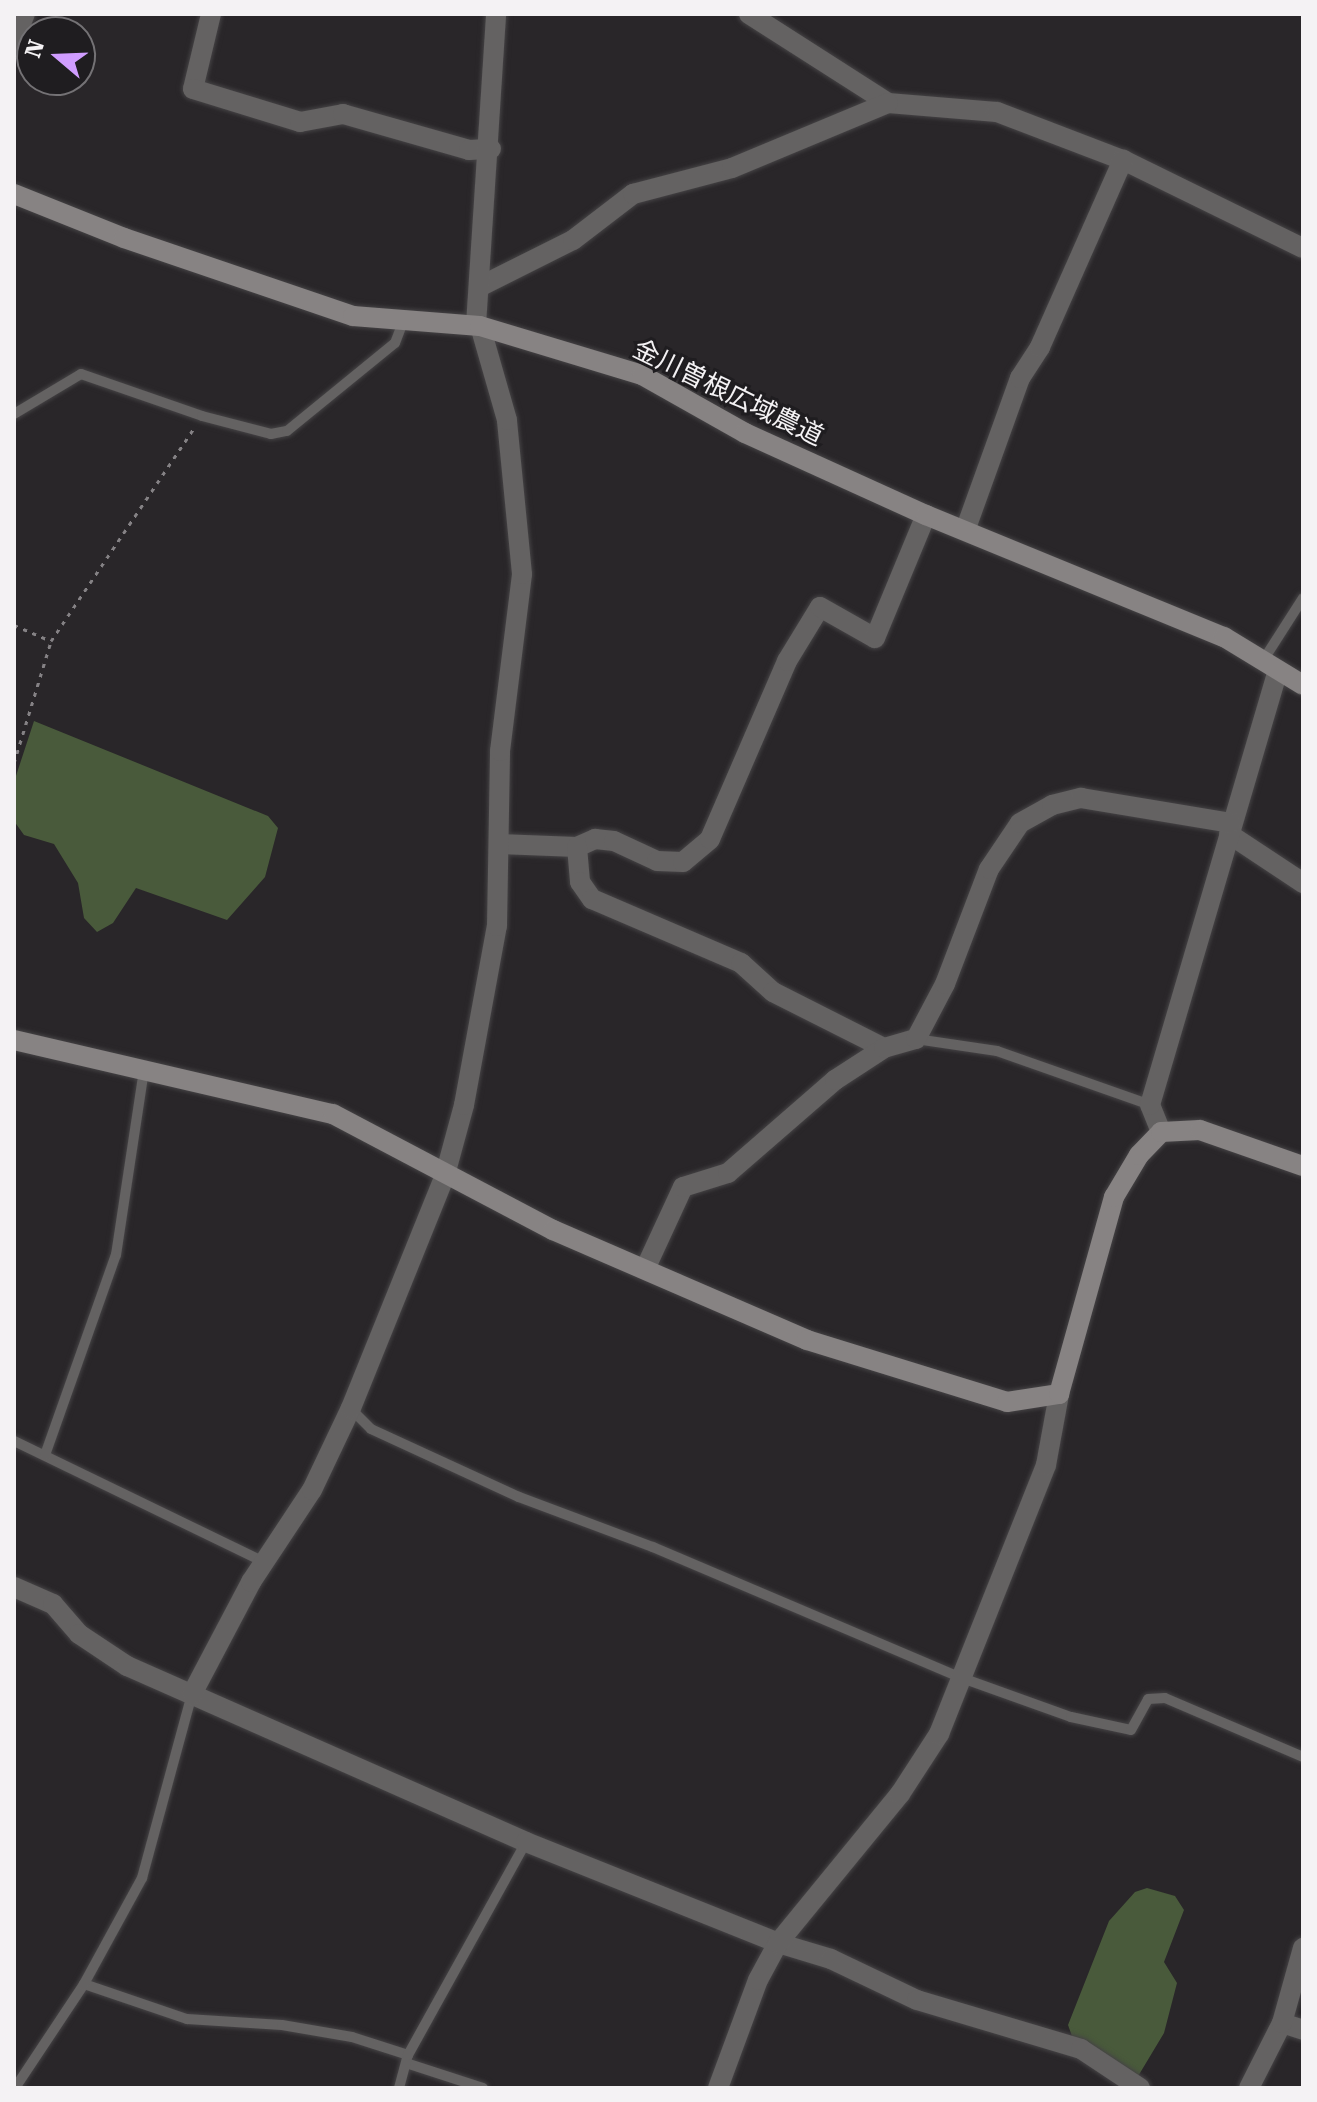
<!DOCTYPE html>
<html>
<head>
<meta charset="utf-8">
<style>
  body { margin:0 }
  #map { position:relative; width:1317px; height:2102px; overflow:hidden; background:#292629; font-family:"Roboto Serif","Noto Sans JP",serif }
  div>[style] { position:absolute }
  .forest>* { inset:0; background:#495a3b }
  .path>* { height:3px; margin-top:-1.5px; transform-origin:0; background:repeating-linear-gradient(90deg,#858285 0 4px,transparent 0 10px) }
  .roads { filter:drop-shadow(0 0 2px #454345) drop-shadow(0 0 2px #454345) }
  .lane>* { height:10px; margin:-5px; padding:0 5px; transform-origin:5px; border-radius:5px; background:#646262 }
  .street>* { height:20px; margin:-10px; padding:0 10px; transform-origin:10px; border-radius:10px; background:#646262 }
  .secondary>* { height:20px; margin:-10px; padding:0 10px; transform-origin:10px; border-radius:10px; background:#878383 }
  span { translate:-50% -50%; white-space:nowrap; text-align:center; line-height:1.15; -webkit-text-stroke:6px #1f1d20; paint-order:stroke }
  .street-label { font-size:26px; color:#f4f2f4 }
  .frame { position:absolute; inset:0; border:16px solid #f4f2f4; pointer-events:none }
  .north { position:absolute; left:16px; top:16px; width:80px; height:80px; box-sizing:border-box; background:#1f1d20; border:2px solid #747275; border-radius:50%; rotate:289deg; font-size:22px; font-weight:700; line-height:32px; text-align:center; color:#f4f2f4 }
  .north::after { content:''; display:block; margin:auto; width:28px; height:36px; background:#d09dff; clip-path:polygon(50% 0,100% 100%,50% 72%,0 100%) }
</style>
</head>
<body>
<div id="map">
  <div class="forest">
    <div style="clip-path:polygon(34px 721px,268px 816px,278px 828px,265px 877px,227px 920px,136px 888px,113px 923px,97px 932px,84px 918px,78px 883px,54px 844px,24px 835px,14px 821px,14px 782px)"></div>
    <div style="clip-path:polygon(1147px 1888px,1175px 1896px,1184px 1910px,1164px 1962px,1177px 1983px,1164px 2033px,1137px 2078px,1073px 2039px,1068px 2025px,1109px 1921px,1135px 1892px)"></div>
  </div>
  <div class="path">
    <div style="left:14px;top:625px;width:40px;rotate:23.4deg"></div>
    <div style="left:14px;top:763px;width:127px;rotate:-73.1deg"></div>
    <div style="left:51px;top:641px;width:257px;rotate:-56.1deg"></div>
  </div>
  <div class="roads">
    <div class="lane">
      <div style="left:14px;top:414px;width:78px;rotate:-30.8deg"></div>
      <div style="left:81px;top:374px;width:128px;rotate:19.1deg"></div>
      <div style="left:202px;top:416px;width:71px;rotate:14.6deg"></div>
      <div style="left:271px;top:434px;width:16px;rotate:-11deg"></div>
      <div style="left:287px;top:431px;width:139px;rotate:-39.2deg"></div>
      <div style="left:395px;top:343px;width:22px;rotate:-69deg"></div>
      <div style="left:1264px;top:659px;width:72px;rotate:-57.4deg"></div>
      <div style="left:916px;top:1039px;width:82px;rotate:8.4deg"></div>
      <div style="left:997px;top:1051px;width:162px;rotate:19.4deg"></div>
      <div style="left:351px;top:1409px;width:28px;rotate:45deg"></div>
      <div style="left:371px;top:1429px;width:163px;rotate:24.7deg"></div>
      <div style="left:519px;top:1497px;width:143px;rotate:20.5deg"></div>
      <div style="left:653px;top:1547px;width:336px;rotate:23deg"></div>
      <div style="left:962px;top:1678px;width:116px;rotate:19.7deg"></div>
      <div style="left:1071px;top:1717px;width:61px;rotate:12.2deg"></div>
      <div style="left:1131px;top:1730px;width:35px;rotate:-61deg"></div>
      <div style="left:1148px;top:1699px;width:17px;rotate:-3deg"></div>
      <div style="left:1165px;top:1698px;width:150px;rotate:23.1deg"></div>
      <div style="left:14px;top:1441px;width:278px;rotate:25.8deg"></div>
      <div style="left:45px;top:1455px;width:212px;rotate:-70.5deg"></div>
      <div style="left:116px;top:1255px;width:187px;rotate:-81.4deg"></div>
      <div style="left:84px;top:1984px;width:109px;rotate:18.8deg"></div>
      <div style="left:187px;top:2019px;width:95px;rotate:3.6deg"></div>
      <div style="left:282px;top:2025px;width:71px;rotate:9.7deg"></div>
      <div style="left:352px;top:2037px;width:59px;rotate:17.8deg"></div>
      <div style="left:406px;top:2063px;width:81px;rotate:18deg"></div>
      <div style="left:15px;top:2088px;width:125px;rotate:-56.4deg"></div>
      <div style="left:84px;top:1984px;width:121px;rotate:-61.3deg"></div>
      <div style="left:142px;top:1878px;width:191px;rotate:-74.8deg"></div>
      <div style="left:399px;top:2088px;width:34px;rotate:-75deg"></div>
      <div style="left:408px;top:2055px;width:244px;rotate:-61deg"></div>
    </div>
    <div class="street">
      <div style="left:211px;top:14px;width:77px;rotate:103.5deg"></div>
      <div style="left:193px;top:89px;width:112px;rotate:17.1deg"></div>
      <div style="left:300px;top:122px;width:44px;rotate:-10.5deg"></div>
      <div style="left:343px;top:114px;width:131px;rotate:15.9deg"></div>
      <div style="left:469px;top:150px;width:22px;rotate:-3deg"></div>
      <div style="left:749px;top:14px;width:165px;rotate:32.6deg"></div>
      <div style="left:888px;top:103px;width:109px;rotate:4.7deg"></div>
      <div style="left:997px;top:112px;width:135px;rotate:20.9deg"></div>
      <div style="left:1123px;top:160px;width:200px;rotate:26.1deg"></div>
      <div style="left:14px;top:42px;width:30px;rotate:-69deg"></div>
      <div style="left:481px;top:286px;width:103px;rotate:-26.6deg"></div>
      <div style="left:573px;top:240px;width:76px;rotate:-37.5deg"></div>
      <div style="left:633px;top:194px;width:102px;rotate:-14.7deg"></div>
      <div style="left:732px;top:168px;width:169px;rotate:-22.6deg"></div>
      <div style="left:476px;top:325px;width:312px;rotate:-86.3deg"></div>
      <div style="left:966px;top:528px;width:159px;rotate:-70.2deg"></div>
      <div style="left:1020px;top:378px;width:37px;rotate:-57deg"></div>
      <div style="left:1040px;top:347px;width:205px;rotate:-66.1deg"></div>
      <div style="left:1229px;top:834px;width:89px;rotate:33.5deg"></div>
      <div style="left:499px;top:844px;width:78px;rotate:2.2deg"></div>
      <div style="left:577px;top:847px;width:20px;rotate:-24deg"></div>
      <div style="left:595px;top:839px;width:19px;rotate:6deg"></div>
      <div style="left:614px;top:841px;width:47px;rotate:24.9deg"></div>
      <div style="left:657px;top:861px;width:26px;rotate:2deg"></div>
      <div style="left:683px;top:862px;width:35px;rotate:-40deg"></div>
      <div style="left:710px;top:839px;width:194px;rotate:-66.6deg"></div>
      <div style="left:787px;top:661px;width:63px;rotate:-58.6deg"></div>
      <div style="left:820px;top:607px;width:63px;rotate:29.4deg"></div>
      <div style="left:875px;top:638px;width:133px;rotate:-67.5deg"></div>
      <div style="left:577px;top:847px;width:35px;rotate:85deg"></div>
      <div style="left:580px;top:882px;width:21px;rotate:55deg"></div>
      <div style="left:592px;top:899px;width:162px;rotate:23.2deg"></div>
      <div style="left:741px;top:963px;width:43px;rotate:42.2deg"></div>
      <div style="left:773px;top:992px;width:124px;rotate:26.8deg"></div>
      <div style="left:1161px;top:1132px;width:29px;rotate:-112deg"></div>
      <div style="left:1150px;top:1105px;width:452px;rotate:-73.6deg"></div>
      <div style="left:646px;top:1267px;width:88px;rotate:-65.2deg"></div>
      <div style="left:683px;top:1187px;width:47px;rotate:-17.3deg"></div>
      <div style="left:728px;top:1173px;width:142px;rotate:-41deg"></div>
      <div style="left:835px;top:1080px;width:59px;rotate:-33.1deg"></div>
      <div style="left:884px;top:1048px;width:33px;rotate:-16deg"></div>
      <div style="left:916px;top:1039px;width:62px;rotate:-62.2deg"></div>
      <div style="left:945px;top:984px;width:123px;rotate:-69.1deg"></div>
      <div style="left:989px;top:869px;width:55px;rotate:-56deg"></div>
      <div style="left:1020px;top:823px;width:37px;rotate:-29deg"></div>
      <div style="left:1052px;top:805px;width:30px;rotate:-14deg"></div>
      <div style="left:1081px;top:798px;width:152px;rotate:9.5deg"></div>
      <div style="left:14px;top:1587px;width:43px;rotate:23.6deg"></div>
      <div style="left:53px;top:1604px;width:40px;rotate:49deg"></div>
      <div style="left:79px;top:1634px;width:58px;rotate:33.7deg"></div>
      <div style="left:127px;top:1666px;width:436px;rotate:23.8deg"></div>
      <div style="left:526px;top:1842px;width:271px;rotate:21.8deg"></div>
      <div style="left:778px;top:1943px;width:55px;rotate:16.8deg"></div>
      <div style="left:831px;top:1959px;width:95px;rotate:25.5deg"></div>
      <div style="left:917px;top:2000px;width:171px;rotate:16.6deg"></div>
      <div style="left:1081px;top:2049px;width:71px;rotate:33.5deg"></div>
      <div style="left:192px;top:1694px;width:127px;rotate:-62.2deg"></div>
      <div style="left:251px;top:1582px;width:110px;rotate:-56.5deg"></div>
      <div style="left:312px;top:1490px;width:91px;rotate:-64.6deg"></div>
      <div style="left:351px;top:1408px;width:251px;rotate:-68deg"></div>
      <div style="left:445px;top:1175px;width:73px;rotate:-74.8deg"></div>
      <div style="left:464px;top:1105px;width:182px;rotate:-79.6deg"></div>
      <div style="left:497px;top:926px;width:175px;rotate:-89deg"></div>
      <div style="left:500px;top:751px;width:178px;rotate:-82.9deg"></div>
      <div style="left:522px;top:574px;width:155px;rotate:-95.6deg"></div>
      <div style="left:507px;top:420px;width:98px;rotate:-106deg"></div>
      <div style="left:1282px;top:2023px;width:22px;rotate:18deg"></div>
      <div style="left:718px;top:2088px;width:115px;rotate:-69.7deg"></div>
      <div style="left:758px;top:1980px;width:42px;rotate:-61.6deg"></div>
      <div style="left:778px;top:1943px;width:193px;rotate:-50.7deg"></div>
      <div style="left:900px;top:1794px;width:72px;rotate:-57deg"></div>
      <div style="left:939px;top:1734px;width:289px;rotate:-68.3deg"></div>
      <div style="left:1046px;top:1465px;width:72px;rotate:-79.6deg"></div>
      <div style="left:1249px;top:2088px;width:73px;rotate:-63.1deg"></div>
      <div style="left:1282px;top:2023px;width:78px;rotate:-74.4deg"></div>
    </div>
    <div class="secondary">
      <div style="left:14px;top:194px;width:118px;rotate:21.8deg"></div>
      <div style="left:124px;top:238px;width:242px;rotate:18.8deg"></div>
      <div style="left:353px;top:316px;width:127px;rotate:4.5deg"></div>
      <div style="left:480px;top:326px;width:169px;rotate:16.8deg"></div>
      <div style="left:642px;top:375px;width:118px;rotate:29.4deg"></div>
      <div style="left:745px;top:433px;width:199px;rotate:24.4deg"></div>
      <div style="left:926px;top:515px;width:322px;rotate:22.3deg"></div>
      <div style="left:1224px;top:637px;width:92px;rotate:31.3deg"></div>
      <div style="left:14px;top:1040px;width:327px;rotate:13.1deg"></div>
      <div style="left:333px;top:1114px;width:249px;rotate:27.8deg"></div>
      <div style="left:553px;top:1230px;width:277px;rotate:23.4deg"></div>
      <div style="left:807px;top:1340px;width:209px;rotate:17.2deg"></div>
      <div style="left:1007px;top:1402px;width:53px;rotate:-8.7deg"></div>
      <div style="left:1059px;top:1394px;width:205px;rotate:-74.4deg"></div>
      <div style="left:1114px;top:1197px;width:49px;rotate:-59.2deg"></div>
      <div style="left:1139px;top:1155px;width:32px;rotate:-46deg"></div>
      <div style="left:1161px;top:1132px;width:39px;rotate:-3deg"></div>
      <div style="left:1200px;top:1130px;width:109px;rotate:19.3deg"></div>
    </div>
  </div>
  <div class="street-label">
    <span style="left:728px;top:393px;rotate:26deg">金川曽根広域農道</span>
  </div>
  <div class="frame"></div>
  <div class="north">N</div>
</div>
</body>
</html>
